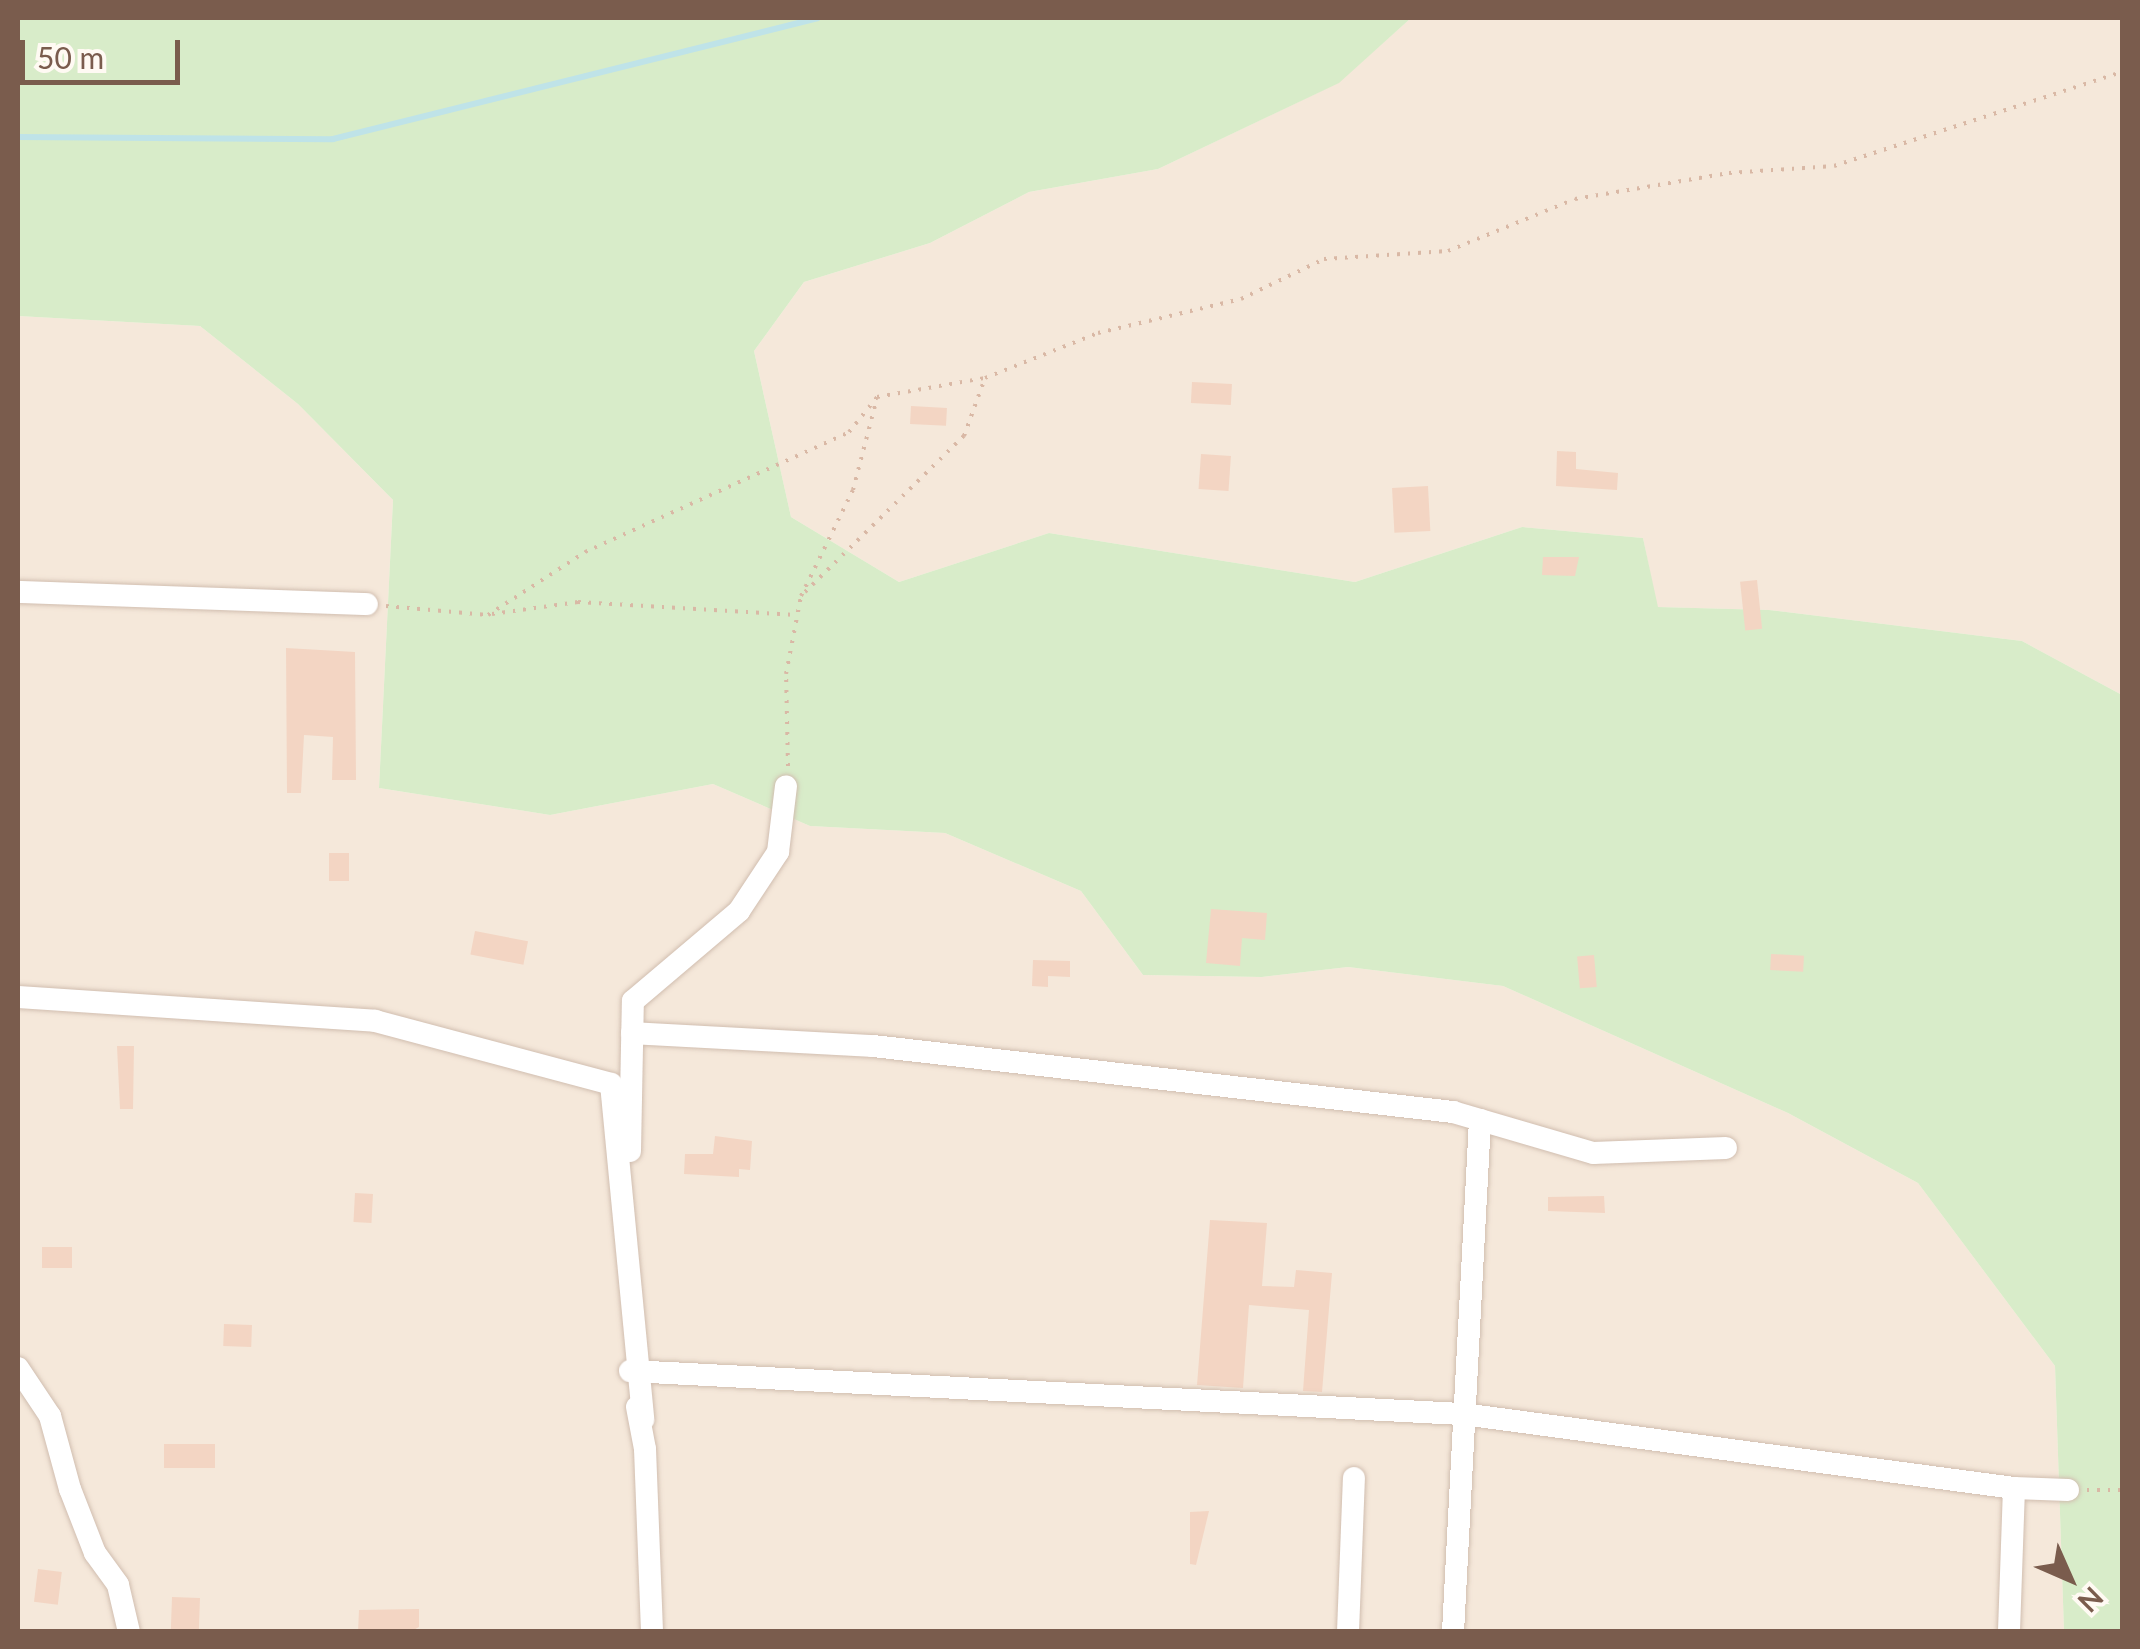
<!DOCTYPE html>
<html>
<head>
<meta charset="utf-8">
<style>
  body { margin:0 }
  #map { position:relative; width:2140px; height:1649px; overflow:hidden; background:#fdf6ec; font-family:Lato,sans-serif }
  div>[style] { position:absolute }
  .residential>* { inset:0; background:#f5e8da }
  .green>* { inset:0; background:#d8ecc9 }
  .stream>* { height:6px; margin:-3px; padding:0 3px; transform-origin:3px; border-radius:3px; background:#bfe3e8 }
  .building>* { inset:0; background:#f3d5c3; transform-origin:0 0 }
  .path>* { height:4px; margin-top:-2px; transform-origin:0; background:repeating-linear-gradient(90deg,#d9b8a5 0 2.5px,transparent 0 10.5px) }
  .roads { filter:drop-shadow(0 0 2px #d1beb0) drop-shadow(0 0 2px #d1beb0) }
  .minor>* { height:22px; margin:-11px; padding:0 11px; transform-origin:11px; border-radius:11px; background:#fff }
  span { translate:-50% -50%; white-space:nowrap; text-align:center; line-height:1.15; -webkit-text-stroke:8px #fffaf3; paint-order:stroke }
  .frame { position:absolute; inset:0; border:20px solid #7a5c4d; pointer-events:none }
  .north { position:absolute; left:2020px; top:1529px; width:100px; height:100px; -webkit-text-stroke:8px #fffaf3; paint-order:stroke; rotate:135deg; font-size:28px; font-weight:700; line-height:40px; text-align:center; color:#7a5c4d }
  .north::after { content:''; display:block; margin:auto; width:35px; height:45px; background:#7a5c4d; clip-path:polygon(50% 0,100% 100%,50% 72%,0 100%) }
  .scale { position:absolute; left:20px; top:40px; width:160px; height:45px; box-sizing:border-box; border:5px solid #7a5c4d; border-top:0; padding-left:12px; font-size:30px; line-height:35px; white-space:nowrap; color:#7a5c4d; -webkit-text-stroke:8px #fffaf3; paint-order:stroke }
</style>
</head>
<body>
<div id="map">
  <div class="residential">
    <div style="clip-path:polygon(1411px 18px,2122px 18px,2122px 695px,2022px 641px,1769px 610px,1657px 607px,1643px 538px,1522px 527px,1355px 582px,1049px 533px,899px 582px,791px 517px,754px 351px,804px 282px,930px 243px,1029px 192px,1158px 169px,1338px 83px)"></div>
    <div style="clip-path:polygon(18px 316px,200px 326px,298px 404px,393px 500px,379px 788px,550px 815px,713px 784px,810px 826px,945px 833px,1081px 891px,1143px 975px,1262px 977px,1348px 967px,1503px 986px,1788px 1113px,1918px 1183px,2055px 1366px,2064px 1631px,18px 1631px)"></div>
  </div>
  <div class="green">
    <div style="clip-path:polygon(18px 18px,1411px 18px,1339px 83px,1158px 169px,1029px 192px,930px 243px,804px 282px,754px 351px,791px 517px,899px 582px,1049px 533px,1355px 582px,1522px 527px,1643px 538px,1658px 607px,1769px 610px,2022px 641px,2122px 695px,2122px 1631px,2064px 1631px,2055px 1366px,1918px 1183px,1788px 1113px,1503px 986px,1348px 967px,1262px 977px,1143px 975px,1081px 891px,945px 833px,810px 826px,713px 784px,550px 815px,379px 788px,393px 500px,298px 404px,200px 326px,18px 316px)"></div>
  </div>
  <div class="stream">
    <div style="left:18px;top:137px;width:315px;rotate:0.4deg"></div>
    <div style="left:333px;top:139px;width:499px;rotate:-14deg"></div>
  </div>
  <div class="building">
    <div style="left:1192px;top:382px;width:40px;height:21px;rotate:3deg"></div>
    <div style="left:911px;top:406px;width:36px;height:18px;rotate:3deg"></div>
    <div style="clip-path:polygon(1557px 451px,1576px 452px,1576px 469px,1618px 473px,1617px 490px,1556px 486px)"></div>
    <div style="left:1201px;top:454px;width:30px;height:35px;rotate:4deg"></div>
    <div style="left:1428px;top:486px;width:45px;height:36px;rotate:87deg"></div>
    <div style="clip-path:polygon(1543px 557px,1579px 557px,1575px 576px,1542px 575px)"></div>
    <div style="left:1757px;top:580px;width:49px;height:17px;rotate:84deg"></div>
    <div style="clip-path:polygon(286px 648px,355px 652px,356px 780px,332px 780px,333px 737px,304px 735px,301px 793px,287px 793px)"></div>
    <div style="left:329px;top:853px;width:20px;height:28px"></div>
    <div style="clip-path:polygon(1211px 909px,1267px 913px,1265px 940px,1242px 938px,1240px 966px,1206px 963px)"></div>
    <div style="left:475px;top:931px;width:54px;height:24px;rotate:11deg"></div>
    <div style="left:1771px;top:954px;width:33px;height:16px;rotate:3deg"></div>
    <div style="left:1594px;top:955px;width:32px;height:17px;rotate:85deg"></div>
    <div style="clip-path:polygon(1033px 960px,1070px 961px,1070px 977px,1048px 976px,1048px 987px,1032px 986px)"></div>
    <div style="clip-path:polygon(117px 1046px,134px 1046px,133px 1109px,120px 1109px)"></div>
    <div style="clip-path:polygon(715px 1136px,752px 1141px,750px 1170px,739px 1169px,739px 1177px,684px 1174px,685px 1154px,713px 1154px)"></div>
    <div style="left:355px;top:1193px;width:18px;height:29px;rotate:3deg"></div>
    <div style="clip-path:polygon(1604px 1196px,1605px 1213px,1548px 1211px,1548px 1197px)"></div>
    <div style="clip-path:polygon(1210px 1220px,1267px 1223px,1262px 1286px,1294px 1287px,1296px 1270px,1332px 1273px,1322px 1392px,1303px 1391px,1309px 1310px,1249px 1305px,1243px 1388px,1197px 1385px)"></div>
    <div style="left:42px;top:1247px;width:30px;height:21px"></div>
    <div style="left:224px;top:1324px;width:28px;height:22px;rotate:2deg"></div>
    <div style="left:215px;top:1444px;width:24px;height:51px;rotate:90deg"></div>
    <div style="clip-path:polygon(1209px 1511px,1196px 1565px,1190px 1564px,1190px 1512px)"></div>
    <div style="left:38px;top:1569px;width:24px;height:33px;rotate:7deg"></div>
    <div style="left:172px;top:1597px;width:28px;height:32px;rotate:2deg"></div>
    <div style="clip-path:polygon(419px 1609px,419px 1627px,410px 1632px,358px 1632px,359px 1610px)"></div>
  </div>
  <div class="path">
    <div style="left:805px;top:592px;width:223px;rotate:-44.5deg"></div>
    <div style="left:964px;top:436px;width:62px;rotate:-70.1deg"></div>
    <div style="left:386px;top:606px;width:102px;rotate:5deg"></div>
    <div style="left:488px;top:615px;width:116px;rotate:-33deg"></div>
    <div style="left:585px;top:552px;width:290px;rotate:-24.4deg"></div>
    <div style="left:849px;top:432px;width:45px;rotate:-51.3deg"></div>
    <div style="left:877px;top:397px;width:110px;rotate:-10deg"></div>
    <div style="left:985px;top:378px;width:122px;rotate:-21.7deg"></div>
    <div style="left:1098px;top:333px;width:147px;rotate:-13.4deg"></div>
    <div style="left:1241px;top:299px;width:92px;rotate:-25.7deg"></div>
    <div style="left:1324px;top:259px;width:124px;rotate:-3.7deg"></div>
    <div style="left:1448px;top:251px;width:137px;rotate:-22.3deg"></div>
    <div style="left:1575px;top:199px;width:156px;rotate:-9.6deg"></div>
    <div style="left:1729px;top:173px;width:105px;rotate:-3.8deg"></div>
    <div style="left:1834px;top:166px;width:303px;rotate:-18.1deg"></div>
    <div style="left:492px;top:614px;width:87px;rotate:-7.9deg"></div>
    <div style="left:578px;top:602px;width:219px;rotate:3.4deg"></div>
    <div style="left:788px;top:766px;width:92px;rotate:-91.2deg"></div>
    <div style="left:786px;top:674px;width:79px;rotate:-79.1deg"></div>
    <div style="left:801px;top:596px;width:118px;rotate:-63.9deg"></div>
    <div style="left:853px;top:490px;width:91px;rotate:-75.4deg"></div>
    <div style="left:2087px;top:1490px;width:35px"></div>
  </div>
  <div class="roads">
    <div class="minor">
      <div style="left:18px;top:592px;width:349px;rotate:2deg"></div>
      <div style="left:18px;top:997px;width:358px;rotate:3.8deg"></div>
      <div style="left:375px;top:1021px;width:244px;rotate:14.9deg"></div>
      <div style="left:611px;top:1084px;width:337px;rotate:84.5deg"></div>
      <div style="left:632px;top:1033px;width:241px;rotate:3.1deg"></div>
      <div style="left:873px;top:1046px;width:584px;rotate:6.49deg"></div>
      <div style="left:1453px;top:1112px;width:146px;rotate:16.3deg"></div>
      <div style="left:1593px;top:1153px;width:133px;rotate:-2.2deg"></div>
      <div style="left:630px;top:1151px;width:150px;rotate:-88.9deg"></div>
      <div style="left:633px;top:1001px;width:139px;rotate:-40.3deg"></div>
      <div style="left:739px;top:911px;width:71px;rotate:-56.5deg"></div>
      <div style="left:778px;top:852px;width:66px;rotate:-83.1deg"></div>
      <div style="left:18px;top:1368px;width:58px;rotate:56.3deg"></div>
      <div style="left:50px;top:1416px;width:76px;rotate:74.7deg"></div>
      <div style="left:70px;top:1489px;width:69px;rotate:68.7deg"></div>
      <div style="left:95px;top:1553px;width:39px;rotate:54deg"></div>
      <div style="left:118px;top:1585px;width:48px;rotate:76.8deg"></div>
      <div style="left:630px;top:1371px;width:834px;rotate:2.96deg"></div>
      <div style="left:1463px;top:1414px;width:556px;rotate:7.65deg"></div>
      <div style="left:2014px;top:1488px;width:144px;rotate:92deg"></div>
      <div style="left:637px;top:1407px;width:43px;rotate:79.2deg"></div>
      <div style="left:645px;top:1449px;width:183px;rotate:87.8deg"></div>
      <div style="left:2014px;top:1488px;width:54px;rotate:2.1deg"></div>
      <div style="left:1348px;top:1632px;width:154px;rotate:-87.8deg"></div>
      <div style="left:1453px;top:1632px;width:513px;rotate:-86.98deg"></div>
    </div>
  </div>
  <div class="frame"></div>
  <div class="north">N</div>
  <div class="scale">50 m</div>
</div>
</body>
</html>
